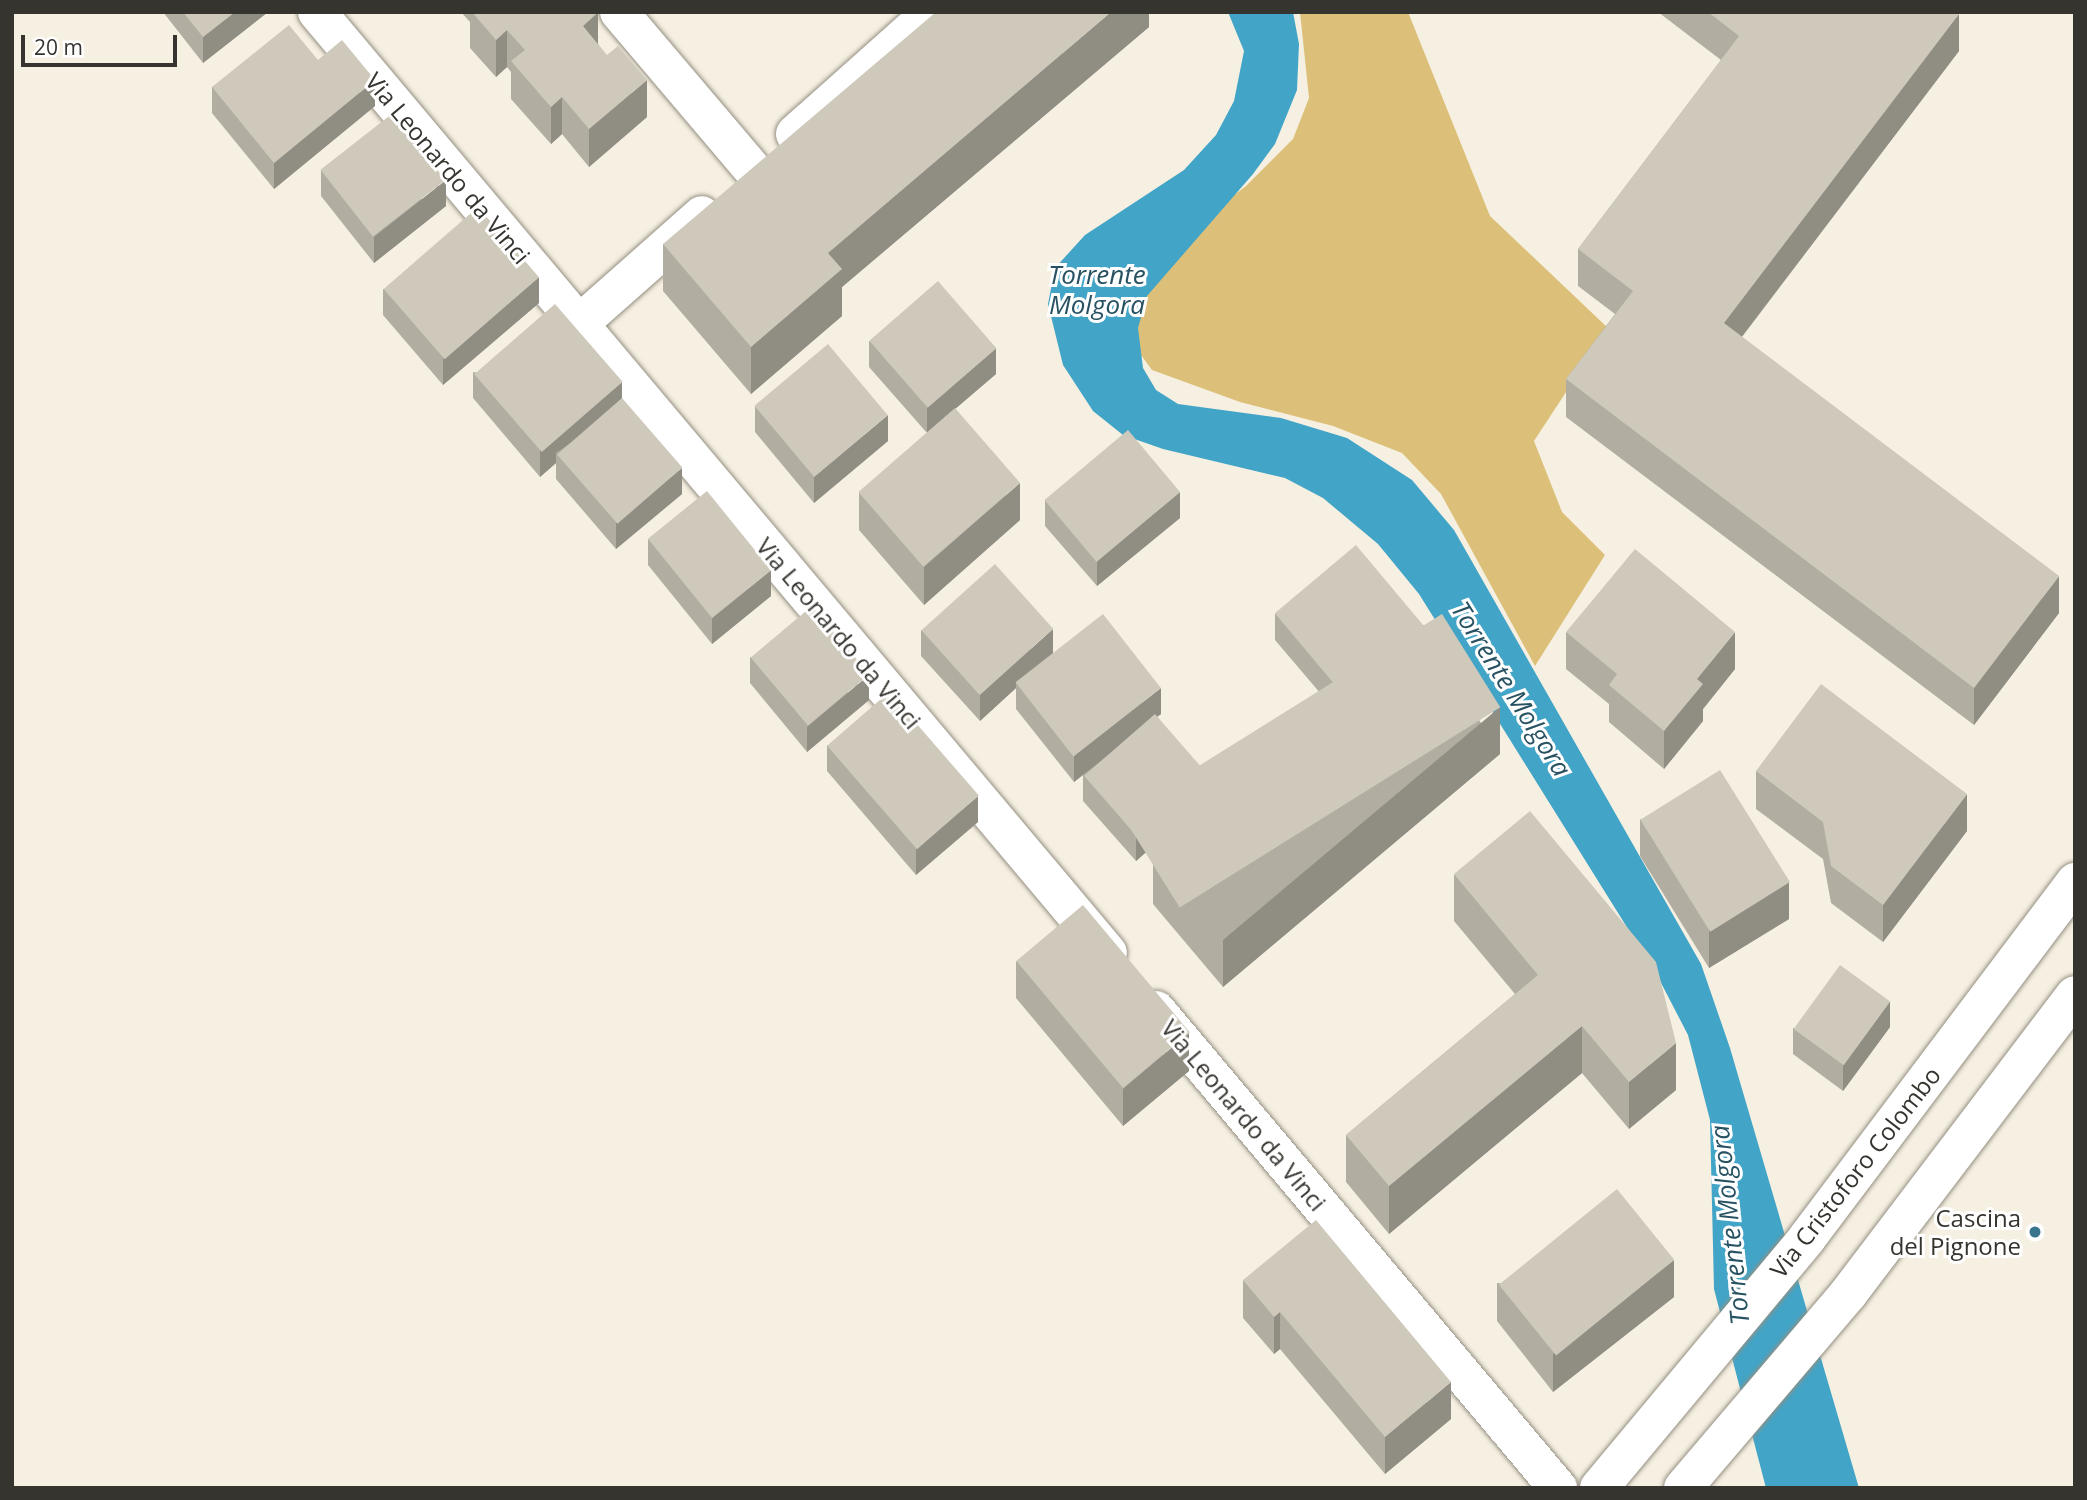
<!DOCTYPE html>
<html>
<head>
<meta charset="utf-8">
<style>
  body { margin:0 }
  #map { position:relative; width:2087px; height:1500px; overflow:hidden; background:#f6f0e2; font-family:"Open Sans",sans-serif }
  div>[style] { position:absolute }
  .green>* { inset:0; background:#dcc079 }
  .water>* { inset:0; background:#42a4c7 }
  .roads { filter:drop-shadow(0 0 2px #948f82) drop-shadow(0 0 2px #948f82) }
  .minor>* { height:38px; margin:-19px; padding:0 19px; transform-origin:19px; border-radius:19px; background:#fff }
  .tertiary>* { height:38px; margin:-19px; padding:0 19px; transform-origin:19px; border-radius:19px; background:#fff }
  .wall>* { inset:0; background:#b1ada1 }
  .shaded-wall>* { inset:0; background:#908d83 }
  .building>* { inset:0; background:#cec9bb; transform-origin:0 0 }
  .dots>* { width:19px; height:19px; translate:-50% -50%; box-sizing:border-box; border:4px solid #fff; border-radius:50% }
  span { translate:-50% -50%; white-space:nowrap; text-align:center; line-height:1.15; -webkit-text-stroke:6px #fff; paint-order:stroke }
  .street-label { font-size:24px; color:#36342f }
  .poi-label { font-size:24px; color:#36342f }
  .right { translate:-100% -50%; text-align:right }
  .water-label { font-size:26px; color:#285262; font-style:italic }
  .frame { position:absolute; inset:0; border:14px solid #36342f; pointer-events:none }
  .scale { position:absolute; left:21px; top:35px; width:156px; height:32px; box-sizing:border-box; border:4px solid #36342f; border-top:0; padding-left:9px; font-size:21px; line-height:24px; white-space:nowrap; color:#36342f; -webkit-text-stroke:5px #fff; paint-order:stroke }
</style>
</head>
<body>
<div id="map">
  <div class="green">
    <div style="clip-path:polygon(1300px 12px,1408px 12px,1490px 216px,1608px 328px,1534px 441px,1562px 512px,1605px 555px,1535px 666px,1441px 494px,1402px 453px,1333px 426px,1240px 402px,1152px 370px,1138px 351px,1133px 321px,1139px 287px,1207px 216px,1246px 186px,1293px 139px,1309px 98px)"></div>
  </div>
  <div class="water">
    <div style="clip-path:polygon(1228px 12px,1293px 12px,1299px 44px,1297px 90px,1275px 144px,1253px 174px,1147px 296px,1138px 328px,1143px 368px,1156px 390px,1178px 404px,1281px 418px,1347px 438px,1412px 480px,1454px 530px,1701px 964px,1730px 1048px,1859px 1488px,1766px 1488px,1714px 1289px,1710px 1120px,1688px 1035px,1658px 977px,1419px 594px,1378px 544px,1323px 498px,1285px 478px,1163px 449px,1123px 435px,1093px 411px,1063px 365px,1048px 304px,1055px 268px,1085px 235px,1184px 170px,1216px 135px,1234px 101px,1244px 51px)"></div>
  </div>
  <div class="roads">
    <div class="minor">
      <div style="left:317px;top:12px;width:1229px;rotate:49.95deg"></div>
      <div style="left:619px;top:12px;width:207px;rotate:49.7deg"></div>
      <div style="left:795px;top:134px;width:183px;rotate:-41.7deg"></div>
      <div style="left:579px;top:324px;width:164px;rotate:-41.5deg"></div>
      <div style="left:1156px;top:1010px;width:625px;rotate:49.94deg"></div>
    </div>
    <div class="tertiary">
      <div style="left:1599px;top:1488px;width:325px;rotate:-50.2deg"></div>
      <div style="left:1807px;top:1238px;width:446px;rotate:-53deg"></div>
      <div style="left:1683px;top:1488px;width:255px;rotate:-49.6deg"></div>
      <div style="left:1848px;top:1294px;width:375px;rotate:-52.8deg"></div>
    </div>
  </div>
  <div class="wall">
    <div style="clip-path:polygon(163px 12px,268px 12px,203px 63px)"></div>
    <div style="clip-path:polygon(461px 12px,598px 12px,598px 44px,647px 117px,589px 167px,562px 134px,551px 144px,511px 99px,511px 72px,507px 67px,496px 77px,470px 48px,470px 22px)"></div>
    <div style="clip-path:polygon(1149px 12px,1149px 27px,842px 287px,842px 316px,751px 394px,663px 291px,663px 244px)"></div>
    <div style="clip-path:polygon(1658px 12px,1956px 12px,1959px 51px,1742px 337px,2059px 613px,1974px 725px,1566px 417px,1566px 379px,1615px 314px,1578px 286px,1578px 249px,1721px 60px)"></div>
    <div style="clip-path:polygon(318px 60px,375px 106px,274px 189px,212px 113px,212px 87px)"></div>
    <div style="clip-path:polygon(321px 170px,446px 206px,374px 263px,321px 196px)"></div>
    <div style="clip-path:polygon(383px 289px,539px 303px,443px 385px,383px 315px)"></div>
    <div style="clip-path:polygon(869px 341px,996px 374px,955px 409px,1020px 520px,924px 605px,859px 530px,859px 493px,927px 433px,869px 367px)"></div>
    <div style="clip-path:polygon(473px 372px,622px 399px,682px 494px,616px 549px,556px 479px,556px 463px,540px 477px,473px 398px)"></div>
    <div style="clip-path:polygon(755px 406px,888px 441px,814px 503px,755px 432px)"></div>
    <div style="clip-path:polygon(1045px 500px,1180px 518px,1097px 586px,1045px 526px)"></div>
    <div style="clip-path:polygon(648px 539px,771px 596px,712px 644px,648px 565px)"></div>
    <div style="clip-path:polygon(1275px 614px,1424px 630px,1500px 754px,1223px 987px,1153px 904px,1153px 857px,1332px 707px,1275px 640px)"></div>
    <div style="clip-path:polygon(921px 630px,1053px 653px,1161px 714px,1157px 716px,1207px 799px,1136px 861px,1083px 801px,1083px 775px,1094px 766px,1074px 782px,1016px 709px,1016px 688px,980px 721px,921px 656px)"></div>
    <div style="clip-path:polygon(1566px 632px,1735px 669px,1703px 709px,1703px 721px,1664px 769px,1609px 722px,1609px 704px,1566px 669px)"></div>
    <div style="clip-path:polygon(750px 657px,869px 700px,807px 752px,750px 683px)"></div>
    <div style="clip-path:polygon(827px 745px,978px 822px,916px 875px,827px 771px)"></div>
    <div style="clip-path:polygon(1756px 771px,1967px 831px,1883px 942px,1831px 903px,1823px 859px,1756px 809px)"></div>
    <div style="clip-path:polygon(1640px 819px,1789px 919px,1709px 968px,1640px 856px)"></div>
    <div style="clip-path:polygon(1454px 874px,1676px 1090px,1629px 1129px,1582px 1073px,1389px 1234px,1346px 1182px,1346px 1135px,1515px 994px,1454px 921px)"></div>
    <div style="clip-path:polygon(1016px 961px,1189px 1071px,1123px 1126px,1016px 998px)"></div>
    <div style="clip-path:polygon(1890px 1027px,1843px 1091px,1793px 1054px,1793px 1028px)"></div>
    <div style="clip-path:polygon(1243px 1280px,1451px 1419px,1385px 1474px,1280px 1349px,1274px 1354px,1243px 1318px)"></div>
    <div style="clip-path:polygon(1497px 1283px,1674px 1297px,1553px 1392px,1497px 1321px)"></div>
  </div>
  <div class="shaded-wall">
    <div style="clip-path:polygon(235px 12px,268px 12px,203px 63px,203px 37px)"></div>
    <div style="clip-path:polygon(1111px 12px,1149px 12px,1149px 27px,842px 287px,842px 316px,751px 394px,751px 347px,828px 253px)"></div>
    <div style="clip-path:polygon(598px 13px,598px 50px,583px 26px)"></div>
    <div style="clip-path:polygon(1959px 14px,1959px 51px,1724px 360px,1724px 323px)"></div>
    <div style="clip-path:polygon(507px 30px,507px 67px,496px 77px,496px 40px)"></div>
    <div style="clip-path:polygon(375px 80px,375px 106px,274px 189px,274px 163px)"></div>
    <div style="clip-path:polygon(647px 80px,647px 117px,589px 167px,589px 129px)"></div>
    <div style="clip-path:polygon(562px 97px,562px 134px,551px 144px,551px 107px)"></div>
    <div style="clip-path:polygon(446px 180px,446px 206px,374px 263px,374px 237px)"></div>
    <div style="clip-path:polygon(539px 277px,539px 303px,443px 385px,443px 359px)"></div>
    <div style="clip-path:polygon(996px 348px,996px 374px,927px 433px,927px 407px)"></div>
    <div style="clip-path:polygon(622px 382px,622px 408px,556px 453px,556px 463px,540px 477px,540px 451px)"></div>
    <div style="clip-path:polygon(888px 415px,888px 441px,814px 503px,814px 477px)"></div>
    <div style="clip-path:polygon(682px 468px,682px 494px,616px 549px,616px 523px)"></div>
    <div style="clip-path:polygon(1020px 483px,1020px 520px,924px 605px,924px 567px)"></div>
    <div style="clip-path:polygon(1180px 492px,1180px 518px,1097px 586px,1097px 560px)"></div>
    <div style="clip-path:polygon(771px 570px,771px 596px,712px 644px,712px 618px)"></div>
    <div style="clip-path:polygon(2059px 576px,2059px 613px,1974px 725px,1974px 688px)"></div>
    <div style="clip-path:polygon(1424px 625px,1424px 651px,1343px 720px,1343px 694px)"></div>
    <div style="clip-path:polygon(1053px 629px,1053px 655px,1016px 683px,1016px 688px,980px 721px,980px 695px)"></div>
    <div style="clip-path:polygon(1735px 632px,1735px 669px,1703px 709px,1703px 721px,1664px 769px,1664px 731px,1697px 679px)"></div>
    <div style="clip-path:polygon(869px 675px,869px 700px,807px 752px,807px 727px)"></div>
    <div style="clip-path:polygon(1161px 688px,1161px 714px,1074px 782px,1074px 756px)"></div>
    <div style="clip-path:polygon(1500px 707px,1500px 754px,1223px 987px,1223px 940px)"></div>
    <div style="clip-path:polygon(1207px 773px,1207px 799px,1136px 861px,1136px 835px)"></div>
    <div style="clip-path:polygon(1967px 794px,1967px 831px,1883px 942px,1883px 905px)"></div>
    <div style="clip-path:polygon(978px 796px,978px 822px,916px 875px,916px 849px)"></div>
    <div style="clip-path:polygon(1789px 882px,1789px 919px,1709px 968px,1709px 931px)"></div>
    <div style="clip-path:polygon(1890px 1001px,1890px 1027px,1843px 1091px,1843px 1065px)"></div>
    <div style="clip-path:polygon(1582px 1026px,1582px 1073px,1389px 1234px,1389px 1186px)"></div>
    <div style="clip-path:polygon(1189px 1033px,1189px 1071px,1123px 1126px,1123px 1089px)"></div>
    <div style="clip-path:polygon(1676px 1043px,1676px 1090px,1629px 1129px,1629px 1082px)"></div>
    <div style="clip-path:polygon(1674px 1260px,1674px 1297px,1553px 1392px,1553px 1354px)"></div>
    <div style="clip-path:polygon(1280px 1312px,1280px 1349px,1274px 1354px,1274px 1317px)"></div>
    <div style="clip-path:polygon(1451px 1382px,1451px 1419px,1385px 1474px,1385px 1437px)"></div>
  </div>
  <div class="building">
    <div style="clip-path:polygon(183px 12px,235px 12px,203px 37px)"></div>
    <div style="clip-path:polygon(472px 12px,598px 12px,583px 26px,607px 55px,618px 46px,647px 80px,589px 129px,562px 97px,551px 107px,511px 61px,525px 50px,507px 30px,496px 40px)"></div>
    <div style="clip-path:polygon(936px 12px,1111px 12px,828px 253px,842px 269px,751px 347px,663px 244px)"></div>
    <div style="clip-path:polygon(1708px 12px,1956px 12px,1959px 14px,1724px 323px,2059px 576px,1974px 688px,1566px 379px,1633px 291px,1578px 249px,1739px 36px)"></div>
    <div style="clip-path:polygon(289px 25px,318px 60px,342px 40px,375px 80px,274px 163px,212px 87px)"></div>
    <div style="left:393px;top:113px;width:85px;height:92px;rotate:52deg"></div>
    <div style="left:478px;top:207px;width:93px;height:125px;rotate:49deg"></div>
    <div style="left:938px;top:281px;width:89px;height:91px;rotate:49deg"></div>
    <div style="left:555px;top:304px;width:103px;height:107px;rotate:49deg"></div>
    <div style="left:828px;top:344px;width:93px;height:96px;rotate:50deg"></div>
    <div style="left:622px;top:398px;width:92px;height:86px;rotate:49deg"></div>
    <div style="left:955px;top:408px;width:99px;height:128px;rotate:49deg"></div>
    <div style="left:1128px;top:430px;width:81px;height:109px;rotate:50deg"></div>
    <div style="left:707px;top:491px;width:102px;height:76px;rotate:51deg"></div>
    <div style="left:1356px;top:545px;width:105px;height:106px;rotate:50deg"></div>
    <div style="clip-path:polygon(1635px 549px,1735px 632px,1697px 679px,1703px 684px,1664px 731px,1609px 685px,1617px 674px,1566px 632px)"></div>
    <div style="left:995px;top:564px;width:87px;height:99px;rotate:48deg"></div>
    <div style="left:812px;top:606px;width:89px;height:80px;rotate:50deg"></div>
    <div style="left:1103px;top:614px;width:94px;height:111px;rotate:52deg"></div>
    <div style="left:1442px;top:614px;width:110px;height:378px;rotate:58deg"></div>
    <div style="clip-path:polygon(1821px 684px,1967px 794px,1883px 905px,1831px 866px,1823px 822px,1756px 771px)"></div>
    <div style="left:889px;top:692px;width:137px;height:82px;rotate:49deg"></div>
    <div style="left:1155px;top:714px;width:79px;height:94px;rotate:49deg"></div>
    <div style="left:1720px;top:770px;width:132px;height:94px;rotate:58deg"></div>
    <div style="clip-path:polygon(1530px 811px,1656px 962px,1676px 1043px,1629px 1082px,1582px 1026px,1389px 1186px,1346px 1135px,1538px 975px,1454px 874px)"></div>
    <div style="left:1083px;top:905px;width:166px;height:87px;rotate:50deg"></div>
    <div style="left:1840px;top:965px;width:62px;height:79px;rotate:36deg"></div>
    <div style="left:1617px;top:1189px;width:91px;height:152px;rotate:51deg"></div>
    <div style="clip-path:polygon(1316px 1220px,1451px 1382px,1385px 1437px,1280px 1312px,1274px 1317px,1243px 1280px)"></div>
  </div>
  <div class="dots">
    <div style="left:2035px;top:1232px;background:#38748b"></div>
  </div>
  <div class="street-label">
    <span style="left:448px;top:168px;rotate:50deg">Via Leonardo da Vinci</span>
    <span style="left:839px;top:633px;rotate:50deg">Via Leonardo da Vinci</span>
    <span style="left:1244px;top:1115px;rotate:50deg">Via Leonardo da Vinci</span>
    <span style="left:1855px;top:1172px;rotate:-52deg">Via Cristoforo Colombo</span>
  </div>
  <div class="poi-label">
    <span class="right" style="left:2021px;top:1232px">Cascina<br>del Pignone</span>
  </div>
  <div class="water-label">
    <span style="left:1097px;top:290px">Torrente<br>Molgora</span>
    <span style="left:1511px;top:689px;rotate:58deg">Torrente Molgora</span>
    <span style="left:1730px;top:1225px;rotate:-96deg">Torrente Molgora</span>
  </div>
  <div class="frame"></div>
  <div class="scale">20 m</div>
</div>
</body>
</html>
